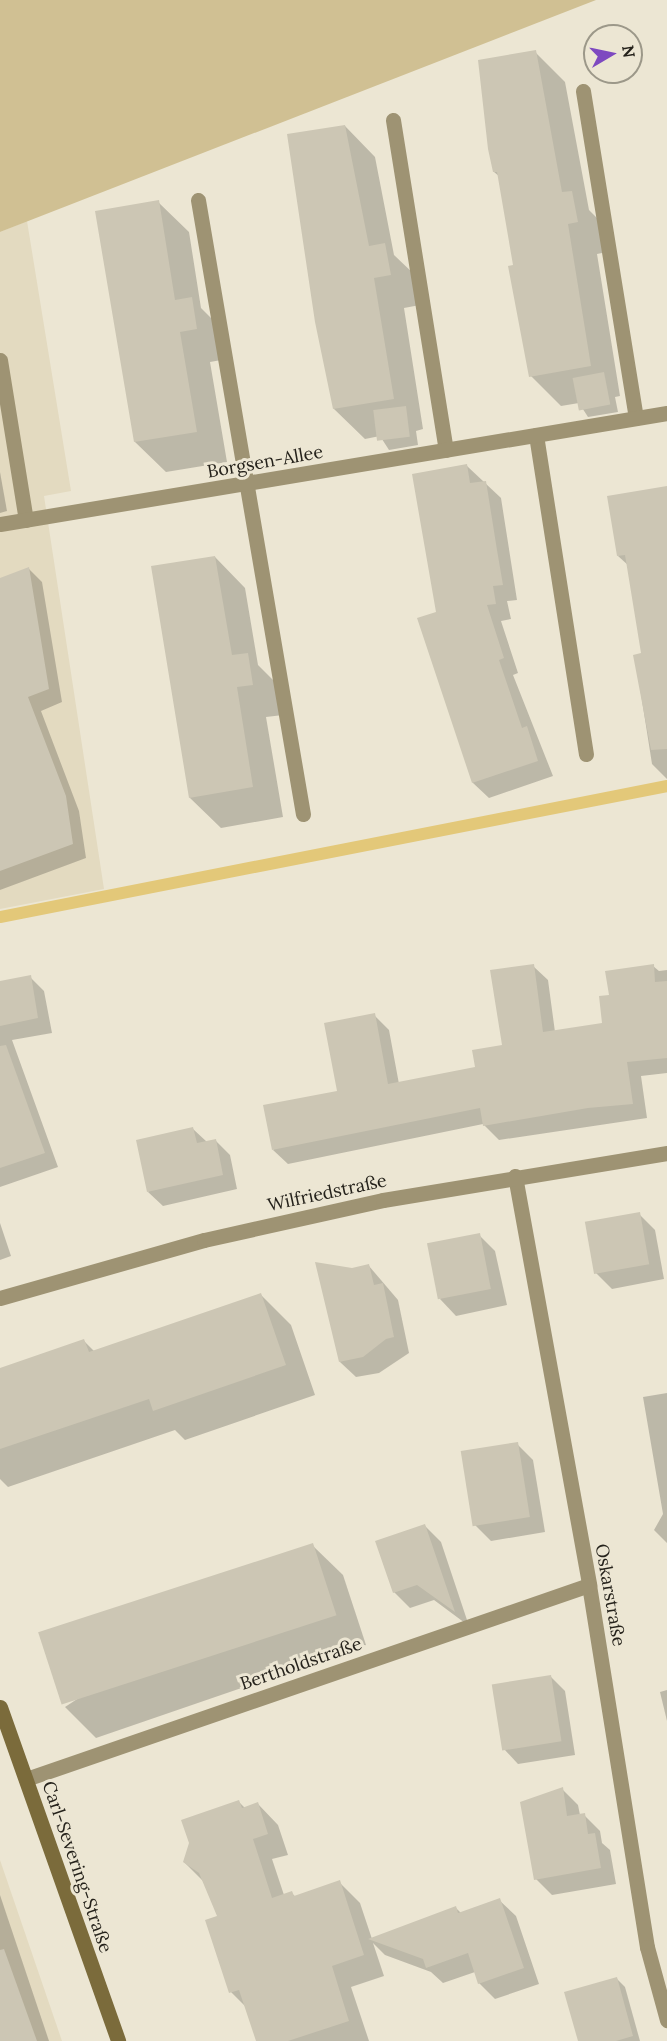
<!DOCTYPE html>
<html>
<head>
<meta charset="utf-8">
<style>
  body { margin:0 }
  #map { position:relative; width:667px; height:2041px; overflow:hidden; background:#ece6d3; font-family:Lora,serif }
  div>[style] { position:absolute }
  .built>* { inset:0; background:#e3dac0 }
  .green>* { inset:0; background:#d0c093 }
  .shadow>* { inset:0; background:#0003 }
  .stream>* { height:12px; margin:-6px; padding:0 6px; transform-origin:6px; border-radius:6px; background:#e3c879 }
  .building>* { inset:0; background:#ccc6b4; transform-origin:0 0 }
  .lane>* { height:15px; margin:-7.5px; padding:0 7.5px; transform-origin:7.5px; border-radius:7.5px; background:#9e9373 }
  .street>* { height:15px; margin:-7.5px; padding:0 7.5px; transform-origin:7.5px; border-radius:7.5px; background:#9e9373 }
  .secondary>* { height:15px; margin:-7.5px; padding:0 7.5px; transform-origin:7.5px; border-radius:7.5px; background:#7b6b3b }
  span { translate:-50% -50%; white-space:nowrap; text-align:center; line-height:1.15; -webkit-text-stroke:6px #ece6d3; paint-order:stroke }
  .street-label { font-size:18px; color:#25221b }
  .north { position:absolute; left:583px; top:24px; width:60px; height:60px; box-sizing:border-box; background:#ece6d3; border:2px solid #9c9889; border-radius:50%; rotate:81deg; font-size:16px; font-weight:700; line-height:24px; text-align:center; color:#25221b }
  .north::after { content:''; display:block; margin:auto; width:21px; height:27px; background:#7e49c0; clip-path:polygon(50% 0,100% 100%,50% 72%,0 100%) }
</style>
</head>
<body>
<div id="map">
  <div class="built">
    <div style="clip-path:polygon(27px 221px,71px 491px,44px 496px,104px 889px,0 909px,0 232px)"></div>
    <div style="clip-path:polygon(0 1860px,62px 2041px,0 2041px)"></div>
  </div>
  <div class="green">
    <div style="clip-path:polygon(0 0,596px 0,0 232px)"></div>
  </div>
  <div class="shadow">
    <div style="clip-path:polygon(535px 52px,565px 82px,589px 210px,602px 223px,607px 252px,597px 254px,620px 396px,615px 397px,618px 412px,588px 417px,579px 403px,561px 406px,531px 376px,500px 177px,494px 172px)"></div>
    <div style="clip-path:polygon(345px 126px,375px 157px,394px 255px,415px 275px,420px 305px,404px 308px,423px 429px,416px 431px,418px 445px,389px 450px,380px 436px,365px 439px,334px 409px)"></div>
    <div style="clip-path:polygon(158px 202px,189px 232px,201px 308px,222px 329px,227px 359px,210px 362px,227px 462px,166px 472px,135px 442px)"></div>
    <div style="clip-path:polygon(467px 466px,501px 498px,517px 600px,507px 601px,511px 619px,501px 621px,518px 673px,513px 675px,553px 776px,489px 798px,473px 783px,437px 614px)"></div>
    <div style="clip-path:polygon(0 472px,7px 511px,0 513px)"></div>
    <div style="clip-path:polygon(667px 493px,667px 779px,652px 764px,635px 656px,643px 655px,629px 566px,618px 556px)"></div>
    <div style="clip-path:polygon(215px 557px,245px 588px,258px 665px,278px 685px,283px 715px,266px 717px,283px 817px,221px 828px,190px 798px)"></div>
    <div style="clip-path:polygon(29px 569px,42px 582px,62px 702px,41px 711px,79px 811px,86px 858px,0 890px,0 580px)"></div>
    <div style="clip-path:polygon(533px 966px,548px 980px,555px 1032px,604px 1025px,610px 996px,653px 966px,659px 971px,667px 970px,667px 1073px,641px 1076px,647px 1118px,499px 1140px,483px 1124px,288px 1164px,273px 1150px,339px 1092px,374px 1015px,389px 1030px,399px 1084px,476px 1068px,504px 1046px)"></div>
    <div style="clip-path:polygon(30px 977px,44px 991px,52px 1033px,12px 1040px,58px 1167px,0 1187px,0 982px)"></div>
    <div style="clip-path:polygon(193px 1129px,207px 1142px,215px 1140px,230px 1155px,237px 1189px,163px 1206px,148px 1192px)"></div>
    <div style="clip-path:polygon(639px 1214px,655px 1230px,664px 1279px,612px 1289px,596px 1273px)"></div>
    <div style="clip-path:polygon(0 1223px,11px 1256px,0 1260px)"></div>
    <div style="clip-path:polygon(479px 1235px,495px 1251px,507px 1305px,456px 1316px,440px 1299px)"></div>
    <div style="clip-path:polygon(369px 1266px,398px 1300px,409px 1353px,379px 1373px,356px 1377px,340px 1362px,352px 1270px)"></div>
    <div style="clip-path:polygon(261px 1295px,291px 1325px,315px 1395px,185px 1440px,175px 1430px,8px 1487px,0 1479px,0 1369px,84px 1341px,95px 1352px)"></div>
    <div style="clip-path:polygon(667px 1393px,667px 1543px,654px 1530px,663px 1514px,643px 1397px)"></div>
    <div style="clip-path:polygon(517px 1444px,533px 1460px,545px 1532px,491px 1541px,475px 1525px)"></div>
    <div style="clip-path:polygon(425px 1526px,441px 1542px,469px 1626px,434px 1600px,410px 1608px,394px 1592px)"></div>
    <div style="clip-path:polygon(312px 1545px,343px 1575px,366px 1645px,96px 1738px,65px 1707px)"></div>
    <div style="clip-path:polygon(550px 1676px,565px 1691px,575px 1755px,518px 1764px,504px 1749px)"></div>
    <div style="clip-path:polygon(667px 1690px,667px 1721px,660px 1692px)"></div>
    <div style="clip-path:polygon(562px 1789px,578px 1805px,580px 1815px,584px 1815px,600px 1831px,602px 1843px,610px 1850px,616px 1884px,552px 1895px,536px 1879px)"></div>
    <div style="clip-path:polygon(239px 1802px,245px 1808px,258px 1804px,278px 1825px,288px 1855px,272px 1859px,284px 1895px,291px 1893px,296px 1897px,339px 1882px,360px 1903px,372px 1939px,456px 1908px,461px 1913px,499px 1900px,516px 1916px,539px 1984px,495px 1999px,479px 1983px,475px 1972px,443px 1983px,431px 1972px,385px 1955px,373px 1943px,384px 1976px,351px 1987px,369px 2041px,257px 2041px,246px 2007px,231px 1992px,219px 1917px,204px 1882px,184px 1862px)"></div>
    <div style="clip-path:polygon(0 1895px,49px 2041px,0 2041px)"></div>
    <div style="clip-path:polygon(617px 1979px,625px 1987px,640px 2041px,579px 2041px)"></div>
  </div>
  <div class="stream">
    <div style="left:0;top:917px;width:680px;rotate:-11.11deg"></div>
  </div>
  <div class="building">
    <div style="clip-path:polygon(536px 50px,562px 192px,572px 191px,578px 222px,568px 224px,591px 366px,529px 377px,508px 266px,513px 265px,497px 172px,493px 172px,488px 149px,478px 60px)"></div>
    <div style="clip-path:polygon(345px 125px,369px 246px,385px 243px,391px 275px,374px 278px,394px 399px,333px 409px,315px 322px,287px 134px)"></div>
    <div style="clip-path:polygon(159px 200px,175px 300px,192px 297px,197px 329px,180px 332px,197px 432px,134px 442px,95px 211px)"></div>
    <div style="left:604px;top:372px;width:33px;height:32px;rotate:79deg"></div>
    <div style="left:406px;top:406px;width:31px;height:33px;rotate:83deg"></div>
    <div style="clip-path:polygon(467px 464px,470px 483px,486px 481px,497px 550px,503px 585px,493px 586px,496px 604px,487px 605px,504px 658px,499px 660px,522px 728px,527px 726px,538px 761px,472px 783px,417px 618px,436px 612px,412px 474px)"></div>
    <div style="clip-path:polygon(667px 486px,667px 749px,651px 750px,633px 655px,641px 653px,625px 555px,617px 556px,607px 496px)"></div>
    <div style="clip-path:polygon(215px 556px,232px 655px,248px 653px,253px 685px,237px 687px,253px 787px,189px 798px,151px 566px)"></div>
    <div style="clip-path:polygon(29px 567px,49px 689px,28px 697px,66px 796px,73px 844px,0 871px,0 578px)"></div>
    <div style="clip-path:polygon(534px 964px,543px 1032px,602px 1023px,599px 996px,609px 995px,605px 971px,654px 964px,655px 982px,667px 981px,667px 1058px,627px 1062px,633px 1104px,588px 1108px,483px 1126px,480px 1108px,272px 1150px,263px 1105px,337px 1091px,324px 1023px,375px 1013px,388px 1084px,475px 1067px,472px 1050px,502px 1045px,490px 970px)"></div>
    <div style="clip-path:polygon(31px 975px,38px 1018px,0 1026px,0 981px)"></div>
    <div style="clip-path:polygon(6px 1045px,45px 1153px,0 1168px,0 1046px)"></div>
    <div style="clip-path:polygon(193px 1127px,197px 1143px,216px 1139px,223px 1175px,147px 1192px,136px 1140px)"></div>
    <div style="left:640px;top:1212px;width:53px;height:56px;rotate:80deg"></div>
    <div style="left:480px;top:1233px;width:57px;height:54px;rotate:79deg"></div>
    <div style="clip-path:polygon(315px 1262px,352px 1268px,369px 1264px,374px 1285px,383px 1283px,394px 1337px,386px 1339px,363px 1357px,339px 1362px)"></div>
    <div style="clip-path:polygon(261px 1293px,286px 1365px,153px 1411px,149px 1399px,0 1449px,0 1368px,84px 1339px,89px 1352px)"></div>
    <div style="left:518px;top:1442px;width:76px;height:58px;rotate:81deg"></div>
    <div style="clip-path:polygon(425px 1524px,455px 1612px,417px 1585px,393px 1593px,375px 1541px)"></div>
    <div style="left:313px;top:1543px;width:76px;height:289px;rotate:72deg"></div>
    <div style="left:551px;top:1675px;width:67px;height:60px;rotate:81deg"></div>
    <div style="clip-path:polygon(563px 1787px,567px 1816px,585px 1813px,588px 1834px,595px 1833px,601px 1868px,534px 1880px,520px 1802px)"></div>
    <div style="clip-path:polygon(239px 1800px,242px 1808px,258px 1802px,268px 1834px,253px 1839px,272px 1898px,292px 1891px,294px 1896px,340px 1880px,364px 1955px,332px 1966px,349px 2021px,288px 2041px,256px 2041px,239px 1990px,229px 1993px,205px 1920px,217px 1916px,199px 1873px,183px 1862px,189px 1843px,181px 1820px)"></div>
    <div style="clip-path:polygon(500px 1898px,524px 1968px,478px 1984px,468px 1953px,426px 1968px,423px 1959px,368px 1939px,456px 1906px,458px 1913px)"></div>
    <div style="clip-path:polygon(4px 1949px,37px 2041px,0 2041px,0 1950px)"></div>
    <div style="clip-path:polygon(617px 1977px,633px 2036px,616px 2041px,578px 2041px,564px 1992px)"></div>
  </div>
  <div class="lane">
    <div style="left:583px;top:91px;width:331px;rotate:80.8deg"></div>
    <div style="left:393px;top:120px;width:334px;rotate:80.9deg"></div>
    <div style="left:198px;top:200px;width:623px;rotate:80.3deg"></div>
    <div style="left:0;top:360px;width:162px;rotate:80.8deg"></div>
    <div style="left:536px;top:435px;width:323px;rotate:81.1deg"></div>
  </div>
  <div class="street">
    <div style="left:0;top:524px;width:676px;rotate:-9.45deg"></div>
    <div style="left:515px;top:1176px;width:416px;rotate:79.7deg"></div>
    <div style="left:589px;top:1585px;width:367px;rotate:80.9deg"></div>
    <div style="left:647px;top:1947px;width:76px;rotate:74.7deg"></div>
    <div style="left:0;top:1298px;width:212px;rotate:-15.9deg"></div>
    <div style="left:204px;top:1240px;width:183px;rotate:-12.6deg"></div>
    <div style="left:383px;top:1200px;width:288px;rotate:-9.4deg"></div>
    <div style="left:26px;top:1779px;width:595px;rotate:-19.01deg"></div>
  </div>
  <div class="secondary">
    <div style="left:0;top:1707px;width:354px;rotate:70.5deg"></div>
  </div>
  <div class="street-label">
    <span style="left:265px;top:462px;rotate:-10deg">Borgsen-Allee</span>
    <span style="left:327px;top:1193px;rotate:-12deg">Wilfriedstraße</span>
    <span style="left:610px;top:1595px;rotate:80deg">Oskarstraße</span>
    <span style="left:301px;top:1664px;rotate:-19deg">Bertholdstraße</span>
    <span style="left:77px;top:1867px;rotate:71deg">Carl-Severing-Straße</span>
  </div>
  <div class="north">N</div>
</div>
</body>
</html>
